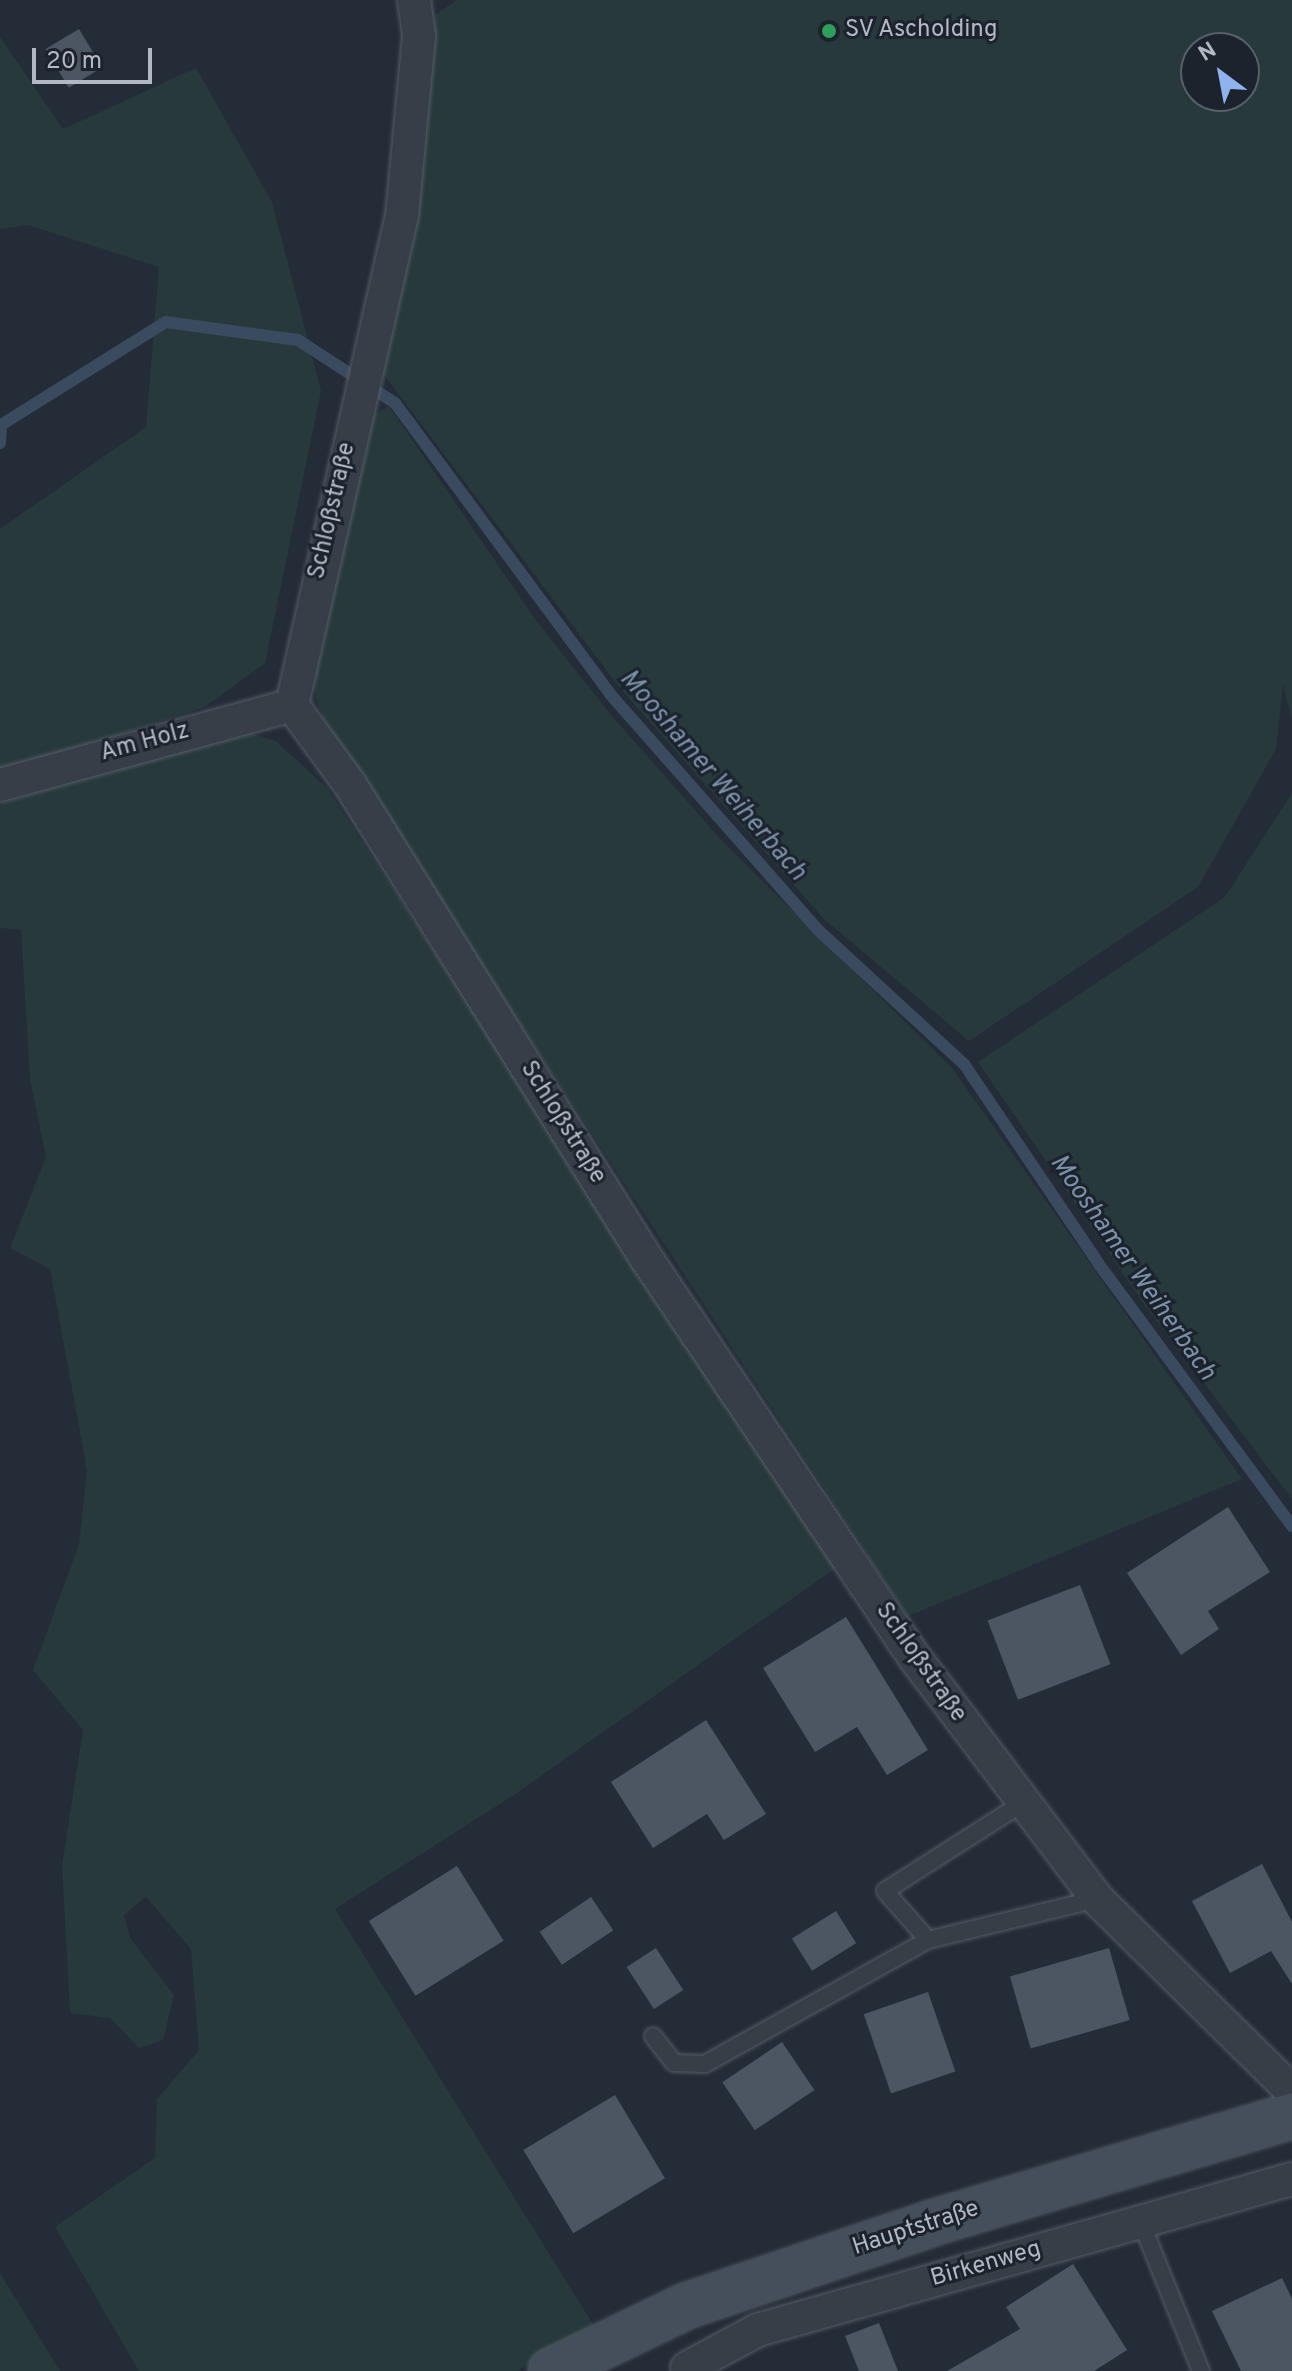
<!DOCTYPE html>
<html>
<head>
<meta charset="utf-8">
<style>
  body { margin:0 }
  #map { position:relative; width:1292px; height:2371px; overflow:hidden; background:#242c38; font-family:Overpass,sans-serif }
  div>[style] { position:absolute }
  .green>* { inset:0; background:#27393a }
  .stream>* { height:12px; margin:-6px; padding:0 6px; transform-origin:6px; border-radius:6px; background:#3a4a5f }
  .building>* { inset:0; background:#4c5663; transform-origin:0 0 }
  .roads { filter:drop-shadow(0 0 2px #555c66) drop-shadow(0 0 2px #555c66) }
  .service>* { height:16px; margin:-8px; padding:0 8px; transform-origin:8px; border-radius:8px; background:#373e48 }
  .minor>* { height:32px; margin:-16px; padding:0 16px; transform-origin:16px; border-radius:16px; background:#373e48 }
  .secondary>* { height:44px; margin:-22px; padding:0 22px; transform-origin:22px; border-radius:22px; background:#454e5b }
  .dots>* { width:22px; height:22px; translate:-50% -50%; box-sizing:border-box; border:4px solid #1c232d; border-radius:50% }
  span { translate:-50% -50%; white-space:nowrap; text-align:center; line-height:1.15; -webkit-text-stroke:6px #1c232d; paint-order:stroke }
  .poi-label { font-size:24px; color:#b2b9c4 }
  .left { translate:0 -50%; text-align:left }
  .street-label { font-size:24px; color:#b2b9c4 }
  .water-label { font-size:26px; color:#7c90aa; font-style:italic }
  .north { position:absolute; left:1180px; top:32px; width:80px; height:80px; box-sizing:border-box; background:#1c232d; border:2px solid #585f69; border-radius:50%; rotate:328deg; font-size:22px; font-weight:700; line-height:32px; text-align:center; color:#b2b9c4 }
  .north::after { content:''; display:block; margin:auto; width:28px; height:36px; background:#8eb3ee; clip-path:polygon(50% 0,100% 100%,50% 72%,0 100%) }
  .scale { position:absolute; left:32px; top:48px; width:120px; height:36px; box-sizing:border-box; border:4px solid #b2b9c4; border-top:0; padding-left:10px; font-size:24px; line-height:28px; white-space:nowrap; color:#b2b9c4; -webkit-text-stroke:6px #1c232d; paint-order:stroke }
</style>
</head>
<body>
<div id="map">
  <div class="green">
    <div style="clip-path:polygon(evenodd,457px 0,1292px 0,1292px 720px,1283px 685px,1276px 749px,1198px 887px,969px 1041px,824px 919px,619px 687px,379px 368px,424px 153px,435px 15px,457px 0,1196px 48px,1244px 48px,1244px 96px,1196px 96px,1196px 48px)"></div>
    <div style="clip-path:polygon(0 37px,63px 129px,196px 68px,272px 202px,321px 391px,265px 663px,205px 707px,0 772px,0 529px,146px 427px,159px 267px,28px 225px,0 229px)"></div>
    <div style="clip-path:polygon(389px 406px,535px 619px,611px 715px,724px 843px,953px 1069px,1242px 1479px,908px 1616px,329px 733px,316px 699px,313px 658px,364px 421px)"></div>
    <div style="clip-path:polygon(240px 730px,276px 741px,327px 788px,837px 1567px,514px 1795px,335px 1909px,594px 2326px,517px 2371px,139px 2371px,55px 2227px,155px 2158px,157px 2099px,199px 2050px,191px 1949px,146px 1897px,124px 1915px,130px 1938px,174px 1995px,163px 2040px,139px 2048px,110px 2018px,70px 2013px,62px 1866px,83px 1730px,33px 1670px,79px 1544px,87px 1470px,50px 1269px,10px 1248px,46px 1157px,30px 1079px,21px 930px,0 928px,0 804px)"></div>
    <div style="clip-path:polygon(1292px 793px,1292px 1499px,1144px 1304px,978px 1062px,1225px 897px)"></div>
    <div style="clip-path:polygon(0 2273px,60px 2371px,0 2371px)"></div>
  </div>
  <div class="stream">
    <div style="left:0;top:443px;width:18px;rotate:-87deg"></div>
    <div style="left:1px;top:425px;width:195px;rotate:-32deg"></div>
    <div style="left:166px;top:322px;width:133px;rotate:7.8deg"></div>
    <div style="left:298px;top:340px;width:116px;rotate:33deg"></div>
    <div style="left:395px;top:403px;width:362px;rotate:53.5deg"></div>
    <div style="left:610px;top:694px;width:313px;rotate:48.6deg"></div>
    <div style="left:817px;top:929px;width:200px;rotate:42.6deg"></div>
    <div style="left:964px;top:1064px;width:240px;rotate:56deg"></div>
    <div style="left:1098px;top:1263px;width:327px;rotate:53.6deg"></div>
  </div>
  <div class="building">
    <div style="left:79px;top:29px;width:45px;height:39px;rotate:59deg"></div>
    <div style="clip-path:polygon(1228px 1507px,1270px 1572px,1208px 1611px,1219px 1629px,1181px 1655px,1127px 1573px)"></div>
    <div style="left:1080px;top:1585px;width:85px;height:99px;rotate:69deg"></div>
    <div style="clip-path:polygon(846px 1617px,928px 1750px,887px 1775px,857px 1727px,815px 1752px,763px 1668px)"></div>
    <div style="clip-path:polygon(706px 1720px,766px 1814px,724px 1840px,707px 1814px,653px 1848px,611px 1782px)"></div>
    <div style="clip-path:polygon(1262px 1864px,1292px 1922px,1292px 1984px,1271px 1951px,1230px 1973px,1192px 1901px)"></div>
    <div style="left:457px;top:1866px;width:88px;height:104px;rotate:58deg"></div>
    <div style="left:591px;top:1897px;width:40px;height:62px;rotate:56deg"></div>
    <div style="left:836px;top:1911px;width:38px;height:52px;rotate:58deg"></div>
    <div style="left:656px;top:1948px;width:50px;height:35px;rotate:57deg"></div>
    <div style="left:1109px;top:1948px;width:75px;height:103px;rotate:74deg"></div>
    <div style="left:928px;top:1992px;width:84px;height:68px;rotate:71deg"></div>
    <div style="left:782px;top:2042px;width:58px;height:72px;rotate:56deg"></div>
    <div style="left:615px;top:2095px;width:97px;height:107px;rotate:59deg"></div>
    <div style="clip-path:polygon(1073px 2264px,1127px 2350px,1094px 2371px,947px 2371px,1020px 2329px,1006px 2307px)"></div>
    <div style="clip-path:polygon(1282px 2278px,1292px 2299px,1292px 2371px,1241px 2371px,1212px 2311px)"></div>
    <div style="clip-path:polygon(879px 2323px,898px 2371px,859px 2371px,845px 2336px)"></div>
  </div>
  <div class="roads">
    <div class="service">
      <div style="left:1021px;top:1804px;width:161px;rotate:147.4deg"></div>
      <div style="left:885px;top:1891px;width:65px;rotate:48.7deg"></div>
      <div style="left:928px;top:1940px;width:174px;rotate:-13.6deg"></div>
      <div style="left:653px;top:2036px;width:34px;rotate:52deg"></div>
      <div style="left:674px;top:2063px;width:31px;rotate:2deg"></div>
      <div style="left:705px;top:2064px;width:255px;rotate:-29.1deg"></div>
      <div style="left:1141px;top:2222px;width:161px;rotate:68.1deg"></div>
    </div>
    <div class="minor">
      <div style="left:414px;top:0;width:36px;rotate:82deg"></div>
      <div style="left:419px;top:36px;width:180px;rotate:95.4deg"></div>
      <div style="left:402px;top:215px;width:502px;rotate:102.65deg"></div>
      <div style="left:292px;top:705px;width:100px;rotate:53.9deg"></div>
      <div style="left:351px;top:786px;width:557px;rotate:57.99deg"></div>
      <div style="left:646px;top:1258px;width:482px;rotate:56.1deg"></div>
      <div style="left:915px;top:1658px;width:302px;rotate:52.9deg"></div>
      <div style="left:1097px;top:1899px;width:274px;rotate:44.6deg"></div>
      <div style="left:0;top:785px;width:303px;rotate:-15.3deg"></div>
      <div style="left:687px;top:2368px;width:81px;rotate:-28.2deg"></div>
      <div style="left:758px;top:2330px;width:555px;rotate:-15.79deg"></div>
    </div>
    <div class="secondary">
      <div style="left:551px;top:2371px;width:150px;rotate:-25.7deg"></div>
      <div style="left:686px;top:2306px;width:260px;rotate:-18.6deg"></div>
      <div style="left:932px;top:2223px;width:376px;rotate:-16.6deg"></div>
    </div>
  </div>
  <div class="dots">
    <div style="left:829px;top:31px;background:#2e9e5b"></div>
  </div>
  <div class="poi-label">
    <span class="left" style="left:845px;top:31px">SV Ascholding</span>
  </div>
  <div class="street-label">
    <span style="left:333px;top:511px;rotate:-77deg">Schloßstraße</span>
    <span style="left:145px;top:743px;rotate:-15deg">Am Holz</span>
    <span style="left:562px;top:1123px;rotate:58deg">Schloßstraße</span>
    <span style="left:920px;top:1663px;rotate:55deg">Schloßstraße</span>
    <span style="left:916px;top:2229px;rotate:-18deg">Hauptstraße</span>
    <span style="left:986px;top:2265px;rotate:-16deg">Birkenweg</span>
  </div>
  <div class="water-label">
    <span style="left:712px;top:776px;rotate:49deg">Mooshamer Weiherbach</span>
    <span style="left:1132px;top:1268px;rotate:55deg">Mooshamer Weiherbach</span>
  </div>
  <div class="north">N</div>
  <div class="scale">20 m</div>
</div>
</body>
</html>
